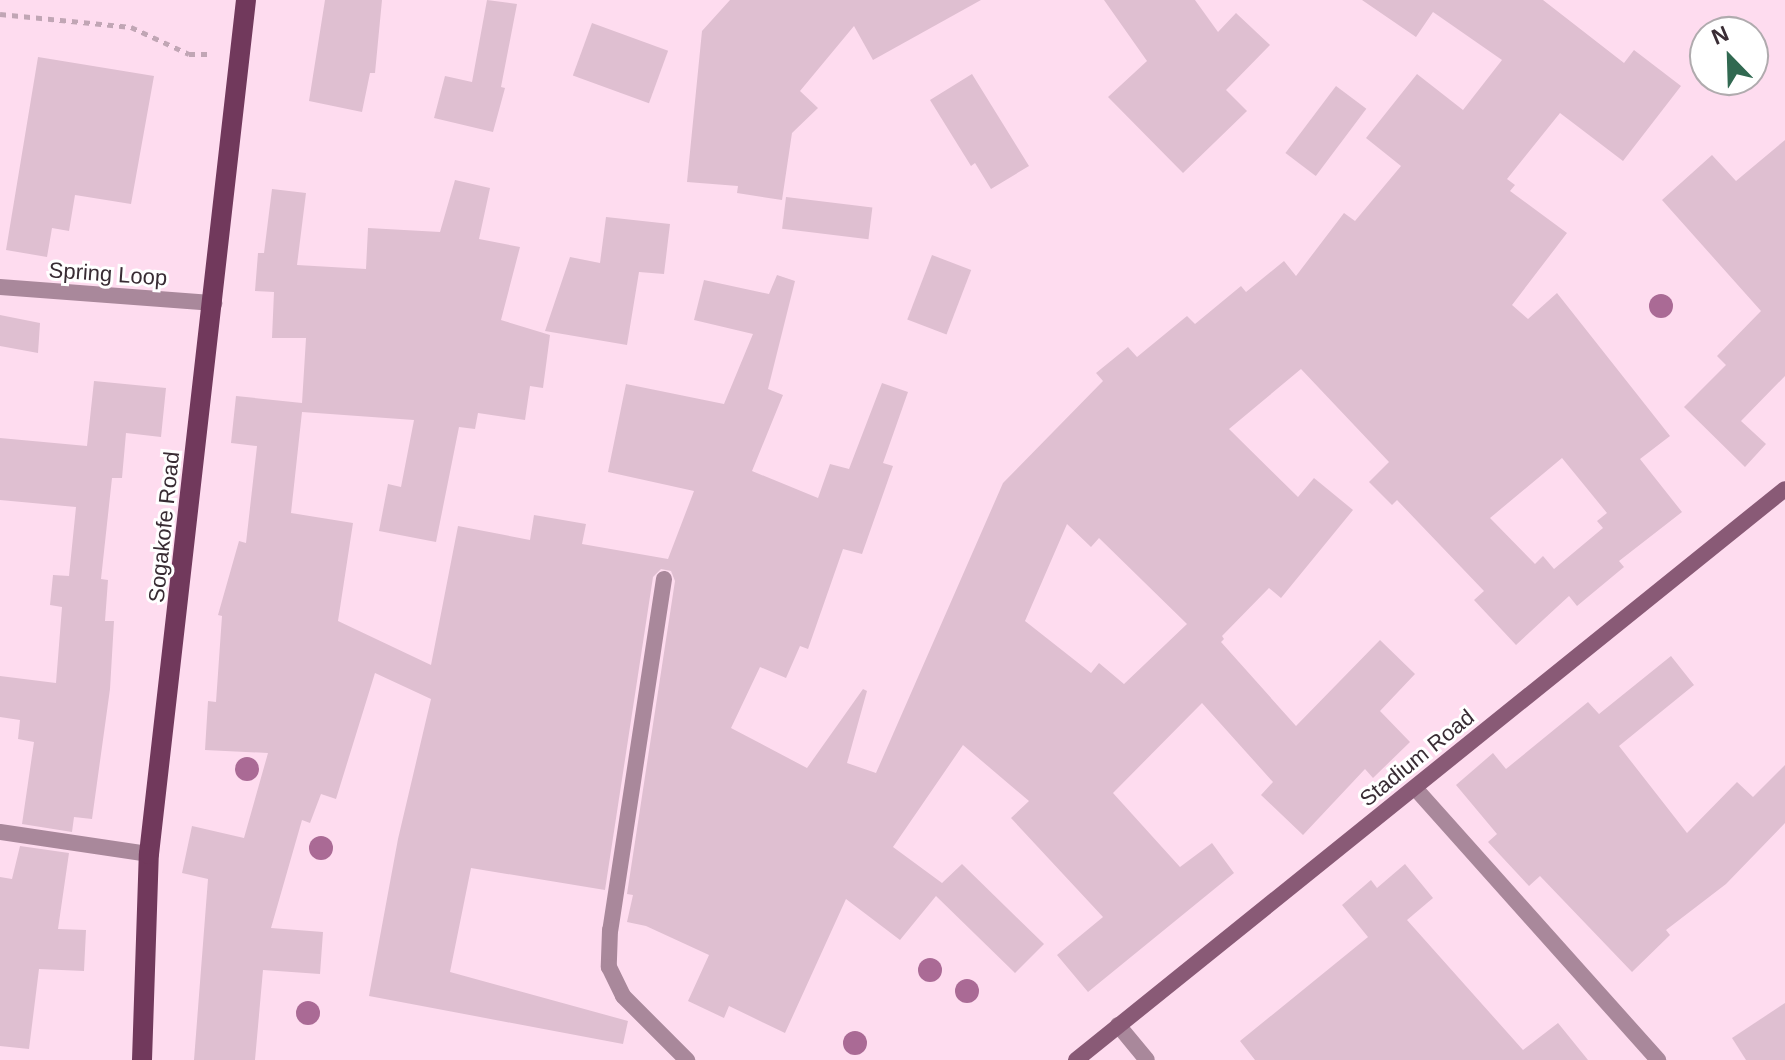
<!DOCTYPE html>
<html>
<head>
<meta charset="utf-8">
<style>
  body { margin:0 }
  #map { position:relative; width:1785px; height:1060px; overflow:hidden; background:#fedcef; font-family:Helvetica,sans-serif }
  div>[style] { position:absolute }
  .building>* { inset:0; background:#dfbfd1; transform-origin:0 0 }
  .path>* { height:5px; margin-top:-2.5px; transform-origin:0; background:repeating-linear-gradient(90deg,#c1a6b5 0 6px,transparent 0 12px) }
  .street>* { height:16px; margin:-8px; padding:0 8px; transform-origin:8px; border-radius:8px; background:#a9889b }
  .secondary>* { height:16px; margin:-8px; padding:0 8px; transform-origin:8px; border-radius:8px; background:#895a76 }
  .primary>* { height:20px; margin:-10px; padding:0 10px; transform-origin:10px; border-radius:10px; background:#71395c }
  .trees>* { width:24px; height:24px; margin:-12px; border-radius:50%; background:#aa6a95 }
  span { translate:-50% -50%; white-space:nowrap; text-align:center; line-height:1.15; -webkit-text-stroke:6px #fff; paint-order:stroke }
  .street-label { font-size:22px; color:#392c34 }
  .north { position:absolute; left:1689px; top:16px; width:80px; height:80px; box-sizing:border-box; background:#fff; border:2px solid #b0abae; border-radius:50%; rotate:337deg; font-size:22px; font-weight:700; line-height:32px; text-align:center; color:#392c34 }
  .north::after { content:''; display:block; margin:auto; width:28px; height:36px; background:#316951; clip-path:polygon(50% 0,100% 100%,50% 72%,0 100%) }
</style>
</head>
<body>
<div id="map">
  <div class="building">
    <div style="clip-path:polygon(325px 0,382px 0,375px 73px,370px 73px,362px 112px,309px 101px)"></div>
    <div style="clip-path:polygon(487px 0,517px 4px,501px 87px,505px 88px,493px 132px,434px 118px,445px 76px,472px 82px)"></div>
    <div style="clip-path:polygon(730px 0,981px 0,873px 60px,854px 26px,800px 91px,818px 108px,792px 133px,782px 200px,737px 193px,738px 186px,687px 182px,702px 31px)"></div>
    <div style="clip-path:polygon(1104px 0,1195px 0,1218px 32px,1236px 13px,1270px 45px,1226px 90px,1247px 111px,1183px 173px,1108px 97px,1147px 61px)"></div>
    <div style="clip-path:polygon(evenodd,1362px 0,1543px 0,1624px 63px,1634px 50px,1681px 86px,1623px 161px,1560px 113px,1507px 179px,1515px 185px,1510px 191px,1567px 233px,1512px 305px,1528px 319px,1557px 293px,1670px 436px,1640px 459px,1682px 512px,1619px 561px,1624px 567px,1577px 606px,1569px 596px,1516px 645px,1474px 600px,1484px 591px,1397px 500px,1392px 505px,1369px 482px,1389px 462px,1301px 369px,1229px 429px,1298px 497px,1314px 478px,1353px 510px,1281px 598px,1269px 588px,1222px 636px,1224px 639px,1221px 642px,1296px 726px,1380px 640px,1415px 674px,1380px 711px,1410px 742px,1373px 778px,1365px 769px,1303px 835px,1261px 795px,1273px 782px,1202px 703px,1113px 793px,1180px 867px,1212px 843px,1234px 873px,1088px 992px,1057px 955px,1103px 917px,1011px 818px,1029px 801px,963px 745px,893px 847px,942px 883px,962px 864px,1044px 944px,1015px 973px,936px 896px,900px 940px,846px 899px,785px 1033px,729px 1006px,724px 1018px,688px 1001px,709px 955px,646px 926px,627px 922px,633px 895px,627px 894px,675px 581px,671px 571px,661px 569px,653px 577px,605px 890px,471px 868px,450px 972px,628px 1021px,623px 1044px,369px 996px,398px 839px,431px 699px,375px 673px,336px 799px,321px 794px,310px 823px,302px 820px,271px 928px,323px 932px,320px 974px,263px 970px,255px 1060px,194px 1060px,208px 879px,182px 873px,192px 826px,244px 838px,268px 753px,205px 750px,208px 701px,216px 702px,222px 616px,218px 615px,239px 541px,246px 543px,257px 446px,231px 443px,236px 396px,302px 403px,306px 338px,272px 338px,274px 292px,255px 291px,258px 253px,264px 253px,272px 189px,306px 193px,297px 265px,366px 269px,368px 228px,440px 232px,455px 180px,490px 188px,479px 239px,520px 247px,501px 320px,550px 335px,543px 388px,530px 386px,525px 420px,478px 413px,475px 429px,459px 427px,436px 542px,379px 531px,388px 484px,401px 487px,414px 420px,302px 412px,291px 513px,353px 523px,338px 621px,431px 665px,458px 526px,530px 540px,534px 515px,586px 524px,582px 544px,668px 559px,694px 491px,608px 472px,626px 384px,724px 404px,753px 334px,694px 320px,704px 280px,769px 294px,777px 275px,795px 281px,768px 389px,783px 395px,752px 471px,818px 498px,830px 464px,849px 469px,882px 383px,908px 392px,883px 463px,893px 466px,862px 554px,843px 549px,808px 649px,800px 646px,786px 678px,760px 667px,731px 728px,807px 768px,863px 689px,867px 691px,847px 763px,876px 773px,1003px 483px,1103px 381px,1096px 373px,1128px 347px,1137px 357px,1187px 316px,1195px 324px,1241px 286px,1246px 292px,1284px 261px,1296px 276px,1344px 213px,1355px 221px,1401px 166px,1366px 138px,1417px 74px,1463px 110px,1502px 60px,1433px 12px,1416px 37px,1362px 0,1562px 458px,1607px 513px,1597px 521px,1603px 528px,1554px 569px,1543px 556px,1535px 564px,1490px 518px,1562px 458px,1362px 0,1067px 524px,1091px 547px,1099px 538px,1187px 624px,1124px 684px,1099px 663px,1091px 673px,1025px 621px,1067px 524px)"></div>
    <div style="left:592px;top:23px;width:81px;height:56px;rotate:20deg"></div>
    <div style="clip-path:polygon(38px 57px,154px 76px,131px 204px,75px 195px,69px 231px,52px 228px,47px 257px,6px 250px)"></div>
    <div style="clip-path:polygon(972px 74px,1029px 166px,991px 189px,975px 163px,971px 166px,930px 100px)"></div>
    <div style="left:1336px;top:86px;width:38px;height:84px;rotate:37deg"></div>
    <div style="clip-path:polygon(1785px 140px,1785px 376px,1741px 421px,1766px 444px,1745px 467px,1684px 407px,1726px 365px,1717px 356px,1761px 311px,1662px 200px,1712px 155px,1736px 181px)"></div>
    <div style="left:786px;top:197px;width:87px;height:32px;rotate:7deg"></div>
    <div style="clip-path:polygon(606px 217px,670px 224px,664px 274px,639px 272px,627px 345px,545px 331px,570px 257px,600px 263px)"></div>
    <div style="left:932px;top:255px;width:42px;height:69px;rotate:21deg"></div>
    <div style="clip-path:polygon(0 315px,40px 323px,38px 353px,0 346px)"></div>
    <div style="clip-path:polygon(94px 381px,166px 388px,161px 437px,126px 433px,122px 478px,112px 478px,101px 579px,108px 580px,105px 621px,114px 621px,110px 689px,92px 819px,74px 817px,72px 832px,22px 824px,34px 742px,18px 739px,20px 720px,0 717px,0 676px,56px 683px,62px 607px,50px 605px,53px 575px,69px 576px,76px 507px,0 500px,0 438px,87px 446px)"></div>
    <div style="clip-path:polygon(1671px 656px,1694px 685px,1619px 746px,1687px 833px,1737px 782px,1753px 797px,1785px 765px,1785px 823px,1726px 884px,1666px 930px,1670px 935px,1632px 972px,1540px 876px,1529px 886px,1488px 842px,1497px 834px,1456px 785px,1493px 753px,1506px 769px,1588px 702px,1599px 714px)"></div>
    <div style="clip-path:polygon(20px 846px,69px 853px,58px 929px,86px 930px,84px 971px,39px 969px,29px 1049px,0 1046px,0 877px,12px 879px)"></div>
    <div style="clip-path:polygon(1405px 864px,1433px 898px,1407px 920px,1523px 1050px,1558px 1023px,1588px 1060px,1255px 1060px,1240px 1041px,1368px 937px,1342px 905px,1371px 880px,1377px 888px)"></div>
    <div style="clip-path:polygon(1785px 1003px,1785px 1060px,1746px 1060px,1732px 1038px)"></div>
  </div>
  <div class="path">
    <div style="left:0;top:14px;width:132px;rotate:5.7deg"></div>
    <div style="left:131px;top:27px;width:64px;rotate:25deg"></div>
    <div style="left:189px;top:54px;width:24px"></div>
  </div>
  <div class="street">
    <div style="left:0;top:287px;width:215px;rotate:4.3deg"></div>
    <div style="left:664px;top:579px;width:355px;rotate:98.7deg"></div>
    <div style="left:610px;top:930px;width:37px;rotate:92deg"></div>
    <div style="left:609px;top:967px;width:32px;rotate:64deg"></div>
    <div style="left:623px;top:996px;width:91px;rotate:45deg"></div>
    <div style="left:1415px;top:788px;width:365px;rotate:48.2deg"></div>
    <div style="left:0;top:832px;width:151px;rotate:8.4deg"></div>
    <div style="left:1118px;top:1025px;width:45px;rotate:50.4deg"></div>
  </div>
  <div class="secondary">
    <div style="left:1076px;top:1060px;width:910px;rotate:-38.85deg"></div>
  </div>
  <div class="primary">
    <div style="left:142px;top:1060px;width:206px;rotate:-88.1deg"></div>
    <div style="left:149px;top:854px;width:859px;rotate:-83.52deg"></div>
  </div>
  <div class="trees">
    <div style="left:1661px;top:306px"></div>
    <div style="left:247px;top:769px"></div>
    <div style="left:321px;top:848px"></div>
    <div style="left:930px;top:970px"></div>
    <div style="left:967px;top:991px"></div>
    <div style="left:308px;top:1013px"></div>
    <div style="left:855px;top:1043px"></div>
  </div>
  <div class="street-label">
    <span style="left:108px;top:274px;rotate:4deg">Spring Loop</span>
    <span style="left:164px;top:527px;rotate:-84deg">Sogakofe Road</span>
    <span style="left:1417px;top:758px;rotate:-39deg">Stadium Road</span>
  </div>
  <div class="north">N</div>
</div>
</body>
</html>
